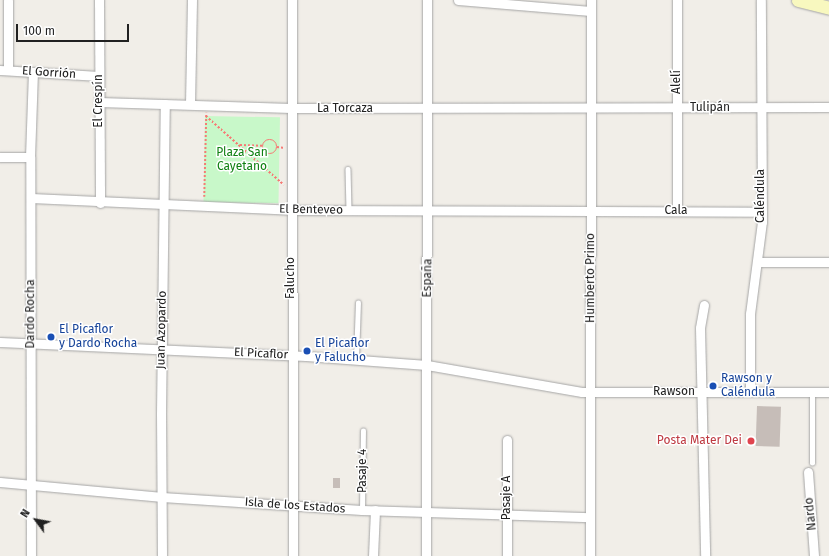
<!DOCTYPE html>
<html>
<head>
<meta charset="utf-8">
<style>
  body { margin:0 }
  #map { position:relative; width:829px; height:556px; overflow:hidden; background:#f1eee8; font-family:"Fira Sans",sans-serif }
  div>[style] { position:absolute }
  .park>* { inset:0; background:#c8f8c9; transform-origin:0 0 }
  .building>* { inset:0; background:#c6bdb8; transform-origin:0 0 }
  .path>* { height:1.5px; margin-top:-0.75px; transform-origin:0; background:repeating-linear-gradient(90deg,#f67a75 0 2px,transparent 0 4px) }
  .path>.ring { margin:-0.75px; padding:0; box-sizing:content-box; background:none; border:1.5px solid #f67a75; border-radius:50% }
  .roads { filter:drop-shadow(0 0 1px #a5a5a5) drop-shadow(0 0 1px #a5a5a5) }
  .lane>* { height:4.5px; margin:-2.25px; padding:0 2.25px; transform-origin:2.25px; border-radius:2.25px; background:#fff }
  .street>* { height:9px; margin:-4.5px; padding:0 4.5px; transform-origin:4.5px; border-radius:4.5px; background:#fff }
  .secondary>* { height:13px; margin:-6.5px; padding:0 6.5px; transform-origin:6.5px; border-radius:6.5px; background:#f8f8bf }
  .dots>* { width:11px; height:11px; translate:-50% -50%; box-sizing:border-box; border:2px solid #fff; border-radius:50% }
  span { translate:-50% -50%; white-space:nowrap; text-align:center; line-height:1.15; -webkit-text-stroke:3px #fff; paint-order:stroke }
  .street-label { font-size:12px; color:#212121 }
  .park-label { font-size:12px; color:#0f8012 }
  .transit-label { font-size:12px; color:#164399 }
  .left { translate:0 -50%; text-align:left }
  .health-label { font-size:12px; color:#be3a42 }
  .right { translate:-100% -50%; text-align:right }
  .north { position:absolute; left:16px; top:500px; width:40px; height:40px; -webkit-text-stroke:3px #fff; paint-order:stroke; rotate:302deg; font-size:11px; font-weight:700; line-height:16px; text-align:center; color:#212121 }
  .north::after { content:''; display:block; margin:auto; width:14px; height:18px; background:#212121; clip-path:polygon(50% 0,100% 100%,50% 72%,0 100%) }
  .scale { position:absolute; left:16px; top:24px; width:113px; height:18px; box-sizing:border-box; border:2px solid #212121; border-top:0; padding-left:5px; font-size:12px; line-height:14px; white-space:nowrap; color:#212121; -webkit-text-stroke:3px #fff; paint-order:stroke }
</style>
</head>
<body>
<div id="map">
  <div class="park">
    <div style="left:205px;top:116px;width:75px;height:86px;rotate:1deg"></div>
  </div>
  <div class="building">
    <div style="left:757px;top:406px;width:24px;height:40px;rotate:2deg"></div>
    <div style="left:333px;top:478px;width:7px;height:10px"></div>
  </div>
  <div class="path">
    <div style="left:206px;top:116px;width:104px;rotate:41.5deg"></div>
    <div class="ring" style="left:263px;top:140px;width:12.5px;height:12.5px"></div>
    <div style="left:240px;top:145px;width:23px;rotate:2deg"></div>
    <div style="left:277px;top:147px;width:8px;rotate:7deg"></div>
    <div style="left:204px;top:197px;width:84px;rotate:-88.6deg"></div>
  </div>
  <div class="roads">
    <div class="lane">
      <div style="left:348px;top:169px;width:42px;rotate:88.6deg"></div>
      <div style="left:356px;top:359px;width:56px;rotate:-88deg"></div>
      <div style="left:812px;top:463px;width:71px;rotate:-90deg"></div>
      <div style="left:362px;top:510px;width:79px;rotate:-89.3deg"></div>
    </div>
    <div class="street">
      <div style="left:99px;top:0;width:203px;rotate:89.7deg"></div>
      <div style="left:292px;top:0;width:556px;rotate:89.9deg"></div>
      <div style="left:458px;top:0;width:133px;rotate:4.7deg"></div>
      <div style="left:677px;top:0;width:211px;rotate:90deg"></div>
      <div style="left:0;top:70px;width:99px;rotate:3.5deg"></div>
      <div style="left:8px;top:70px;width:70px;rotate:-90deg"></div>
      <div style="left:99px;top:102px;width:192px;rotate:1.8deg"></div>
      <div style="left:291px;top:108px;width:538px;rotate:-0.11deg"></div>
      <div style="left:190px;top:104px;width:104px;rotate:-88.9deg"></div>
      <div style="left:0;top:157px;width:30px"></div>
      <div style="left:31px;top:198px;width:260px;rotate:2.6deg"></div>
      <div style="left:291px;top:210px;width:471px;rotate:0.2deg"></div>
      <div style="left:758px;top:262px;width:71px"></div>
      <div style="left:704px;top:305px;width:23px;rotate:100deg"></div>
      <div style="left:700px;top:328px;width:228px;rotate:88.7deg"></div>
      <div style="left:0;top:342px;width:306px;rotate:2.6deg"></div>
      <div style="left:306px;top:356px;width:121px;rotate:4.3deg"></div>
      <div style="left:427px;top:365px;width:157px;rotate:9.9deg"></div>
      <div style="left:582px;top:392px;width:247px"></div>
      <div style="left:750px;top:392px;width:78px;rotate:-90deg"></div>
      <div style="left:750px;top:314px;width:93px;rotate:-82.6deg"></div>
      <div style="left:762px;top:222px;width:222px;rotate:-90.3deg"></div>
      <div style="left:507px;top:440px;width:116px;rotate:90deg"></div>
      <div style="left:808px;top:472px;width:84px;rotate:85.9deg"></div>
      <div style="left:0;top:482px;width:163px;rotate:5.3deg"></div>
      <div style="left:162px;top:497px;width:200px;rotate:3.7deg"></div>
      <div style="left:362px;top:510px;width:228px;rotate:1.8deg"></div>
      <div style="left:31px;top:556px;width:399px;rotate:-90.1deg"></div>
      <div style="left:30px;top:157px;width:85px;rotate:-88deg"></div>
      <div style="left:162px;top:556px;width:142px;rotate:-90.4deg"></div>
      <div style="left:161px;top:414px;width:310px;rotate:-89.3deg"></div>
      <div style="left:373px;top:556px;width:46px;rotate:-87.5deg"></div>
      <div style="left:426px;top:556px;width:556px;rotate:-89.9deg"></div>
      <div style="left:590px;top:556px;width:556px;rotate:-89.9deg"></div>
    </div>
    <div class="secondary">
      <div style="left:798px;top:0;width:32px;rotate:14deg"></div>
    </div>
  </div>
  <div class="dots">
    <div style="left:51px;top:337px;background:#1a4fb4"></div>
    <div style="left:307px;top:351px;background:#1a4fb4"></div>
    <div style="left:713px;top:386px;background:#1a4fb4"></div>
    <div style="left:751px;top:441px;background:#e0444e"></div>
  </div>
  <div class="street-label">
    <span style="left:49px;top:73px;rotate:4deg">El Gorrión</span>
    <span style="left:677px;top:82px;rotate:-90deg">Alelí</span>
    <span style="left:99px;top:101px;rotate:-90deg">El Crespín</span>
    <span style="left:710px;top:108px">Tulipán</span>
    <span style="left:345px;top:109px">La Torcaza</span>
    <span style="left:761px;top:196px;rotate:-90deg">Caléndula</span>
    <span style="left:311px;top:210px;rotate:1deg">El Benteveo</span>
    <span style="left:676px;top:211px">Cala</span>
    <span style="left:291px;top:278px;rotate:-90deg">Falucho</span>
    <span style="left:428px;top:278px;rotate:-89deg">España</span>
    <span style="left:591px;top:278px;rotate:-90deg">Humberto Primo</span>
    <span style="left:31px;top:314px;rotate:-90deg">Dardo Rocha</span>
    <span style="left:162px;top:330px;rotate:-89deg">Juan Azopardo</span>
    <span style="left:261px;top:354px;rotate:3deg">El Picaflor</span>
    <span style="left:674px;top:392px">Rawson</span>
    <span style="left:363px;top:471px;rotate:-90deg">Pasaje 4</span>
    <span style="left:507px;top:498px;rotate:-90deg">Pasaje A</span>
    <span style="left:295px;top:506px;rotate:4deg">Isla de los Estados</span>
    <span style="left:811px;top:514px;rotate:-96deg">Nardo</span>
  </div>
  <div class="park-label">
    <span style="left:242px;top:160px">Plaza San<br>Cayetano</span>
  </div>
  <div class="transit-label">
    <span class="left" style="left:59px;top:337px">El Picaflor<br>y Dardo Rocha</span>
    <span class="left" style="left:315px;top:351px">El Picaflor<br>y Falucho</span>
    <span class="left" style="left:721px;top:386px">Rawson y<br>Caléndula</span>
  </div>
  <div class="health-label">
    <span class="right" style="left:742px;top:441px">Posta Mater Dei</span>
  </div>
  <div class="north">N</div>
  <div class="scale">100 m</div>
</div>
</body>
</html>
